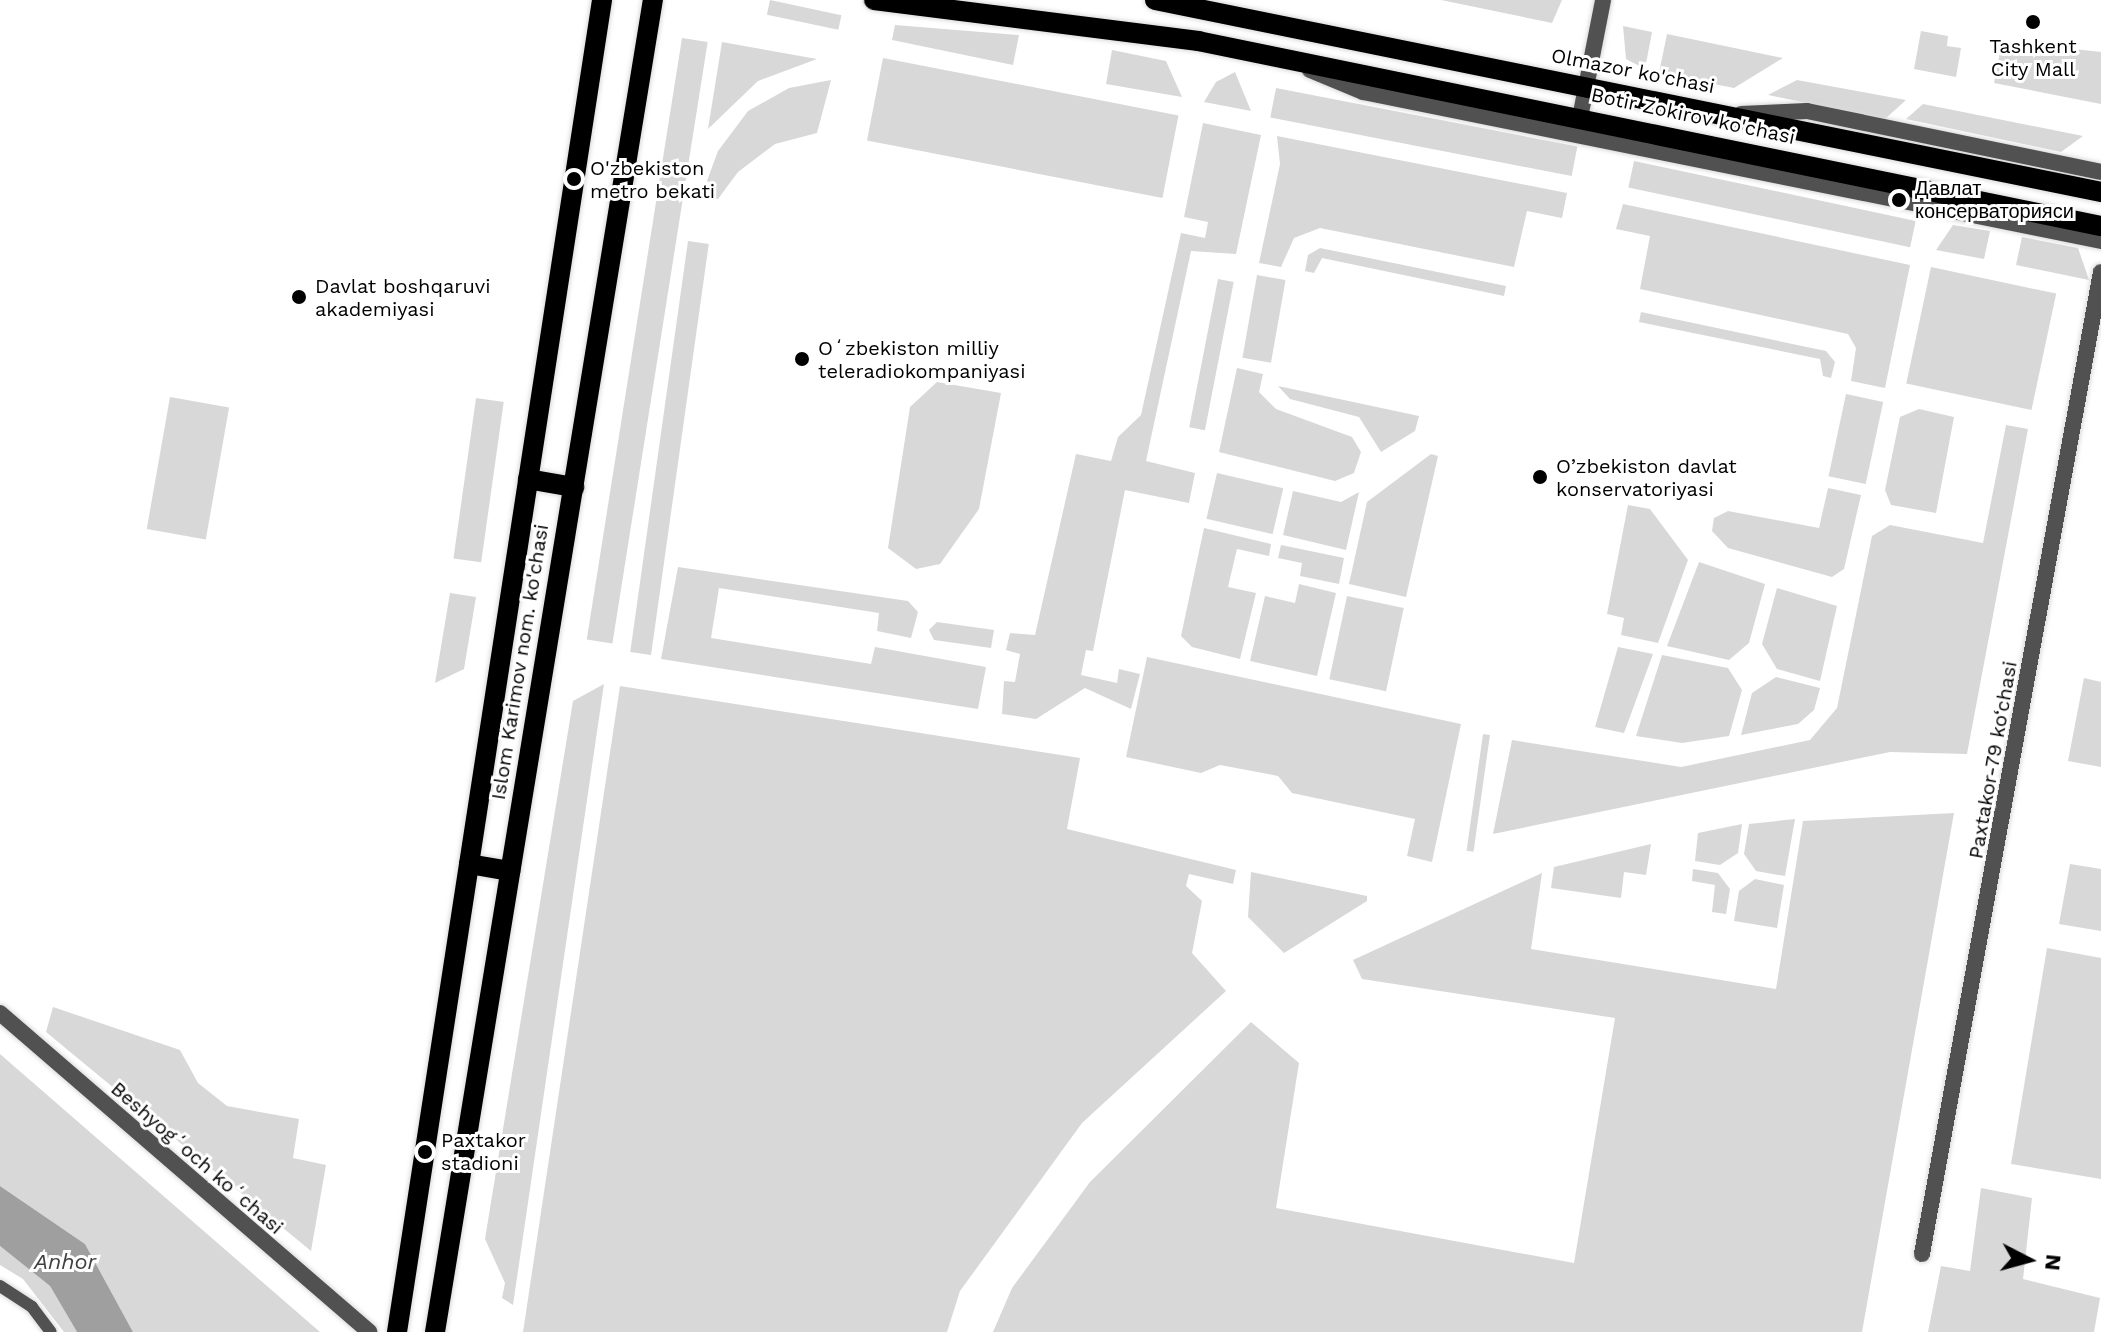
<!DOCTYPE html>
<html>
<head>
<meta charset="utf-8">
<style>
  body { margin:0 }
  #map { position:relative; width:2101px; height:1332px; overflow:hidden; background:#fff; font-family:"Work Sans",sans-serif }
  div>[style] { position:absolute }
  .green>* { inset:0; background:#d8d8d8; transform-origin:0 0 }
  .water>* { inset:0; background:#9f9f9f }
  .roads { filter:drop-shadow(0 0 2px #dbdbdb) drop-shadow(0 0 2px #dbdbdb) }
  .pedestrian>* { height:12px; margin:-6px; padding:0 6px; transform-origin:6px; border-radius:6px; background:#515151 }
  .minor>* { height:16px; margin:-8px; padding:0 8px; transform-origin:8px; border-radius:8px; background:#515151 }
  .tertiary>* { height:16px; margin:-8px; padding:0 8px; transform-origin:8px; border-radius:8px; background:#515151 }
  .primary>* { height:20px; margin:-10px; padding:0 10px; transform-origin:10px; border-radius:10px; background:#000 }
  .dots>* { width:22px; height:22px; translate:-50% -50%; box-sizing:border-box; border:4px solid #fff; border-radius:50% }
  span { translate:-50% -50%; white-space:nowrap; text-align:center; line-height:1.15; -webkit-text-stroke:6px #fff; paint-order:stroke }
  .poi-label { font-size:20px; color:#000 }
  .left { translate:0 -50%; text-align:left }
  .street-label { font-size:20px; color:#000 }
  .water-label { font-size:22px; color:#404040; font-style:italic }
  .north { position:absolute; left:1989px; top:1220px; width:80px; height:80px; -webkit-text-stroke:6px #fff; paint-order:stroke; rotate:96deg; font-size:22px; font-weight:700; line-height:32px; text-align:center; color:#000 }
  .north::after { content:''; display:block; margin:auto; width:28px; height:36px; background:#000; clip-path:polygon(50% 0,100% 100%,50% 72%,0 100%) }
</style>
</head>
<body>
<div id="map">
  <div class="green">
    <div style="left:770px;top:0;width:73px;height:15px;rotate:12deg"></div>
    <div style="clip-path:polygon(1441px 0,1562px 0,1552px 23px)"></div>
    <div style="clip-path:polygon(895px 25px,1019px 35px,1013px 65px,892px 40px)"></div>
    <div style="clip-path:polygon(1623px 26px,1652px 32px,1645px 69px,1626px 59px)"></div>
    <div style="clip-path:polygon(1921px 31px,1948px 36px,1947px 46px,1961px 48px,1956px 77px,1914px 69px)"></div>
    <div style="clip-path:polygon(1667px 34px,1783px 58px,1734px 88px,1659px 73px)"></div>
    <div style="left:682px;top:38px;width:26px;height:609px;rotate:9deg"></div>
    <div style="clip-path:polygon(2002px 41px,2101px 52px,2101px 104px,1994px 83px)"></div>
    <div style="clip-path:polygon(722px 42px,817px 59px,758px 81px,708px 129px)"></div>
    <div style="clip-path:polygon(1112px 50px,1166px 61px,1182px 97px,1106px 84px)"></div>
    <div style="left:883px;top:58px;width:301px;height:84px;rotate:11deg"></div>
    <div style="clip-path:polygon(1235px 72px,1251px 111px,1204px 102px,1216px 82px)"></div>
    <div style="clip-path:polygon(831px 80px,817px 133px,775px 144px,738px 172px,718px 199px,701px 197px,718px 151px,748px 111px,789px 88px)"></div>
    <div style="clip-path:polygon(1797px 80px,1906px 100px,1885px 119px,1768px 95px)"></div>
    <div style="left:1276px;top:88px;width:307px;height:30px;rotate:11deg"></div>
    <div style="clip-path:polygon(1923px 104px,2083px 136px,2061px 152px,1906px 119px)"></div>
    <div style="clip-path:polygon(1203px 123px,1261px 135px,1236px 254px,1191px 251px,1146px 461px,1195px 473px,1189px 503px,1125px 490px,1093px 651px,1086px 650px,1081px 675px,1117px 683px,1119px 669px,1140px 674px,1131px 709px,1085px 688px,1036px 719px,1002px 714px,1004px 681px,1015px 682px,1020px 654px,1006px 650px,1010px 633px,1035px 635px,1076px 454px,1111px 461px,1118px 437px,1141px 415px,1181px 233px,1205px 238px,1208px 222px,1184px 217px)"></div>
    <div style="clip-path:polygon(1277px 136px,1567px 193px,1562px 218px,1527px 211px,1514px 267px,1320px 228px,1294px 238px,1281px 267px,1259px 263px,1280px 164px)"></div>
    <div style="left:1634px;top:161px;width:288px;height:27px;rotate:12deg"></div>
    <div style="clip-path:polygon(1623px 204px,1910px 265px,1885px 388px,1851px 381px,1856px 348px,1848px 334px,1640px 289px,1650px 236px,1616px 229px)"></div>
    <div style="clip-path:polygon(1953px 225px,1990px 231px,1984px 259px,1936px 250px)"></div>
    <div style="clip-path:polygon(2022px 237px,2078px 248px,2089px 280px,2016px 265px)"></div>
    <div style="left:688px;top:241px;width:21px;height:415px;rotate:8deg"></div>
    <div style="clip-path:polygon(1320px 248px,1506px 286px,1504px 296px,1322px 258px,1314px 273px,1305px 271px,1308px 255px)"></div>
    <div style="left:1931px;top:267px;width:128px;height:119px;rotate:12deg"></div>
    <div style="left:1257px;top:275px;width:29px;height:84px;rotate:10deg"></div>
    <div style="left:1218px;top:279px;width:16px;height:151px;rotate:11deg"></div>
    <div style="clip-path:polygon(1641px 312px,1826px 351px,1835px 362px,1831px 378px,1823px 376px,1820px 359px,1639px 322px)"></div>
    <div style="clip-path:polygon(1237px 368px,1263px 374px,1259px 392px,1276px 409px,1352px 437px,1361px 452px,1354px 473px,1335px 481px,1219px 452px)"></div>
    <div style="clip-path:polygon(937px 382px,1001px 393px,979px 509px,940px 564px,916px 569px,888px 548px,910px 407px)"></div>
    <div style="clip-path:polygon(1278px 386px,1419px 416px,1415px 431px,1381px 452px,1359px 417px,1290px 399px)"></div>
    <div style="left:1846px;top:394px;width:38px;height:84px;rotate:12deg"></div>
    <div style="left:170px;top:397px;width:60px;height:134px;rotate:10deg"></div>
    <div style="left:476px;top:398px;width:28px;height:162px;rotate:8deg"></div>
    <div style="clip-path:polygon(1919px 409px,1954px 417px,1936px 513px,1891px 505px,1885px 490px,1900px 417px)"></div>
    <div style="clip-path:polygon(2006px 425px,2028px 429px,1967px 754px,1890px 752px,1493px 834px,1512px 740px,1681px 767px,1810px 740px,1837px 708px,1872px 536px,1890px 525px,1983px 543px)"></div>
    <div style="clip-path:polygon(1431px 454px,1438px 456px,1406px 597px,1349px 584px,1367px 502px)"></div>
    <div style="left:1217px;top:473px;width:68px;height:47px;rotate:13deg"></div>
    <div style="clip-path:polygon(1828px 488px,1861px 495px,1844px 569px,1832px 577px,1728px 548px,1712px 531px,1714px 518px,1728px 511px,1819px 528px)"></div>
    <div style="clip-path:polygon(1293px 491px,1341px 502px,1359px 492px,1346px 550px,1283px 535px)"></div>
    <div style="clip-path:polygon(1628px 505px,1650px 509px,1688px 560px,1658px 643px,1621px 635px,1624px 618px,1607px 614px)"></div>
    <div style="clip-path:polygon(1204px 528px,1271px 544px,1269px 556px,1237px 549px,1228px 587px,1256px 593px,1240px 659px,1192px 647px,1181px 636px)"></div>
    <div style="clip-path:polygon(1281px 545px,1344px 558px,1339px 584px,1300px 576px,1302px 563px,1278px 558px)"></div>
    <div style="clip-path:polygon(1699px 562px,1765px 584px,1749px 643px,1729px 660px,1667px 646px)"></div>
    <div style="clip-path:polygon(678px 567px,908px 601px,918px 612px,911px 638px,877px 631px,879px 613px,719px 588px,711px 638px,871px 664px,875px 647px,986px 667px,978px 709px,661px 659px)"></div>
    <div style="clip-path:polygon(1299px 584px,1336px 593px,1317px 676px,1250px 661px,1265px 596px,1295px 603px)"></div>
    <div style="clip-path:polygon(1777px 588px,1837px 606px,1820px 681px,1777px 669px,1762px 644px)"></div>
    <div style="clip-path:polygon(450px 593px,476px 597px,464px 669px,435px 683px)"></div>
    <div style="left:1347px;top:596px;width:58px;height:85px;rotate:12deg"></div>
    <div style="clip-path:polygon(937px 622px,994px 630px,991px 648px,934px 640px,929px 630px)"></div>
    <div style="clip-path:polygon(1618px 647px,1653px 654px,1624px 733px,1595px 727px)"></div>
    <div style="clip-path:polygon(1662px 655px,1728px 668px,1742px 690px,1729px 736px,1682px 743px,1636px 736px)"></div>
    <div style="clip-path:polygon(1147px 657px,1461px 724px,1432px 862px,1407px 856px,1415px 819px,1292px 793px,1278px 776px,1220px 765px,1201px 773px,1126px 757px)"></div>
    <div style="clip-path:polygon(1776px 677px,1820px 688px,1814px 710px,1798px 724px,1741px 735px,1752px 693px)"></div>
    <div style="clip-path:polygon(2084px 678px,2101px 682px,2101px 767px,2068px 761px)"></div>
    <div style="clip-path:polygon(604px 684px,513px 1305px,502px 1298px,505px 1283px,485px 1239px,573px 701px)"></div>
    <div style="clip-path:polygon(620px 686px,1080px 758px,1067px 829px,1236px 870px,1233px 884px,1189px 874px,1186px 886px,1202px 901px,1192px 953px,1226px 991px,1082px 1123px,960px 1291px,947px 1332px,523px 1332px)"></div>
    <div style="left:1483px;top:734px;width:7px;height:118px;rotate:8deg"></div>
    <div style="clip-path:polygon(1954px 813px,1862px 1332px,993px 1332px,1012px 1288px,1090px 1182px,1251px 1022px,1299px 1063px,1276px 1208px,1574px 1263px,1615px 1018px,1362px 979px,1353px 960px,1542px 873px,1531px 949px,1776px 989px,1803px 821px)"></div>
    <div style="clip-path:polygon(1795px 819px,1785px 876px,1756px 871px,1744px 854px,1749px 824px)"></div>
    <div style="clip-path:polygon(1742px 824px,1738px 853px,1720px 865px,1695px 861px,1698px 833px)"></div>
    <div style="clip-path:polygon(1651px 844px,1646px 875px,1624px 872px,1621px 898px,1551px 888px,1554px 867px)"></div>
    <div style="clip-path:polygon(2070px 864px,2101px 869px,2101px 931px,2059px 924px)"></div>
    <div style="clip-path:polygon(1693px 869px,1718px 873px,1730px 889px,1726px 914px,1712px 912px,1715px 885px,1692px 881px)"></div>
    <div style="clip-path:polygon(1251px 872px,1367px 896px,1367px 901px,1284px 953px,1248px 917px)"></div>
    <div style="clip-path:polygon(1755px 879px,1784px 885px,1777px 928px,1734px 921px,1739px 891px)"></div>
    <div style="clip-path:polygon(2047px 948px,2101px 958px,2101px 1179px,2011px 1164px)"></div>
    <div style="clip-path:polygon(53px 1007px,180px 1050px,198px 1083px,227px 1106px,299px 1119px,293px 1158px,326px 1165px,311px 1251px,46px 1032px)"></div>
    <div style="clip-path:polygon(0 1054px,320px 1332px,133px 1332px,85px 1244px,0 1186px)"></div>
    <div style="clip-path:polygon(1981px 1188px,2032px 1198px,2023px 1279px,2100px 1298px,2094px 1332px,1928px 1332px,1941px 1266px,1970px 1271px)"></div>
    <div style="clip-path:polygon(0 1246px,50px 1286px,77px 1332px,64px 1332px,23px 1279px,0 1265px)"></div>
  </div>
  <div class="water">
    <div style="clip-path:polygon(0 1186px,85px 1244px,133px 1332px,77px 1332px,50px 1286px,0 1246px)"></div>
  </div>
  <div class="roads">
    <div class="pedestrian">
      <div style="left:0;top:1286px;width:38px;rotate:33deg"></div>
      <div style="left:32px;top:1307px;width:31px;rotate:53deg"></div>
    </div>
    <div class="minor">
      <div style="left:1310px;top:70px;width:57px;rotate:22.5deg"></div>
      <div style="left:1363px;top:92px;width:753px;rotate:11.41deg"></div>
      <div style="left:1741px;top:114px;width:66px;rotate:-2.6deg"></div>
      <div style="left:1807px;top:111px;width:300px;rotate:11.7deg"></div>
      <div style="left:1578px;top:128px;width:130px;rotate:-78.9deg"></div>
      <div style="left:1922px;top:1254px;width:998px;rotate:-79.67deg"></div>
    </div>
    <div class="tertiary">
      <div style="left:0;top:1013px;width:488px;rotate:40.8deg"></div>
    </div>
    <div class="primary">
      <div style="left:874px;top:0;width:327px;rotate:7.2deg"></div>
      <div style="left:1198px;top:41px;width:922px;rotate:11.58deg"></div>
      <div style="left:1155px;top:0;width:965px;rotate:11.47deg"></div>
      <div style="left:528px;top:479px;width:47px;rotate:9.9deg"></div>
      <div style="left:469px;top:864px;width:42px;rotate:9.7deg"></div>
      <div style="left:397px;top:1332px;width:1348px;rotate:-81.25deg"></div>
      <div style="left:435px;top:1332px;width:1350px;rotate:-80.71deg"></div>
    </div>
  </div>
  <div class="dots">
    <div style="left:2033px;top:22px;background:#000"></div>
    <div style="left:574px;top:179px;background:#000"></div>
    <div style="left:1899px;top:200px;background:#000"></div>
    <div style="left:299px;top:297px;background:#000"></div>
    <div style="left:802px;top:359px;background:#000"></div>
    <div style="left:1540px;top:477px;background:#000"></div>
    <div style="left:425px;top:1152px;background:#000"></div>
  </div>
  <div class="poi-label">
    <span style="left:2033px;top:58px">Tashkent<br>City Mall</span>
    <span class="left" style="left:590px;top:180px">O'zbekiston<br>metro bekati</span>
    <span class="left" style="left:1915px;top:200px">Давлат<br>консерваторияси</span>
    <span class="left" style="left:315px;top:298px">Davlat boshqaruvi<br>akademiyasi</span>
    <span class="left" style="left:818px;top:360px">Oʻzbekiston milliy<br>teleradiokompaniyasi</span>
    <span class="left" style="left:1556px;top:478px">O’zbekiston davlat<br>konservatoriyasi</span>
    <span class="left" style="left:441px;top:1152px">Paxtakor<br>stadioni</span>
  </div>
  <div class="street-label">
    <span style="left:1633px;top:71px;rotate:11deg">Olmazor ko'chasi</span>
    <span style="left:1693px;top:116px;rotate:12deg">Botir Zokirov ko'chasi</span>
    <span style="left:520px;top:662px;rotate:-81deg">Islom Karimov nom. ko'chasi</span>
    <span style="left:1993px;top:760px;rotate:-80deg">Paxtakor-79 ko‘chasi</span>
    <span style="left:197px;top:1158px;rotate:41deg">Beshyogʻoch koʻchasi</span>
  </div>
  <div class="water-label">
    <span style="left:65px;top:1262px">Anhor</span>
  </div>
  <div class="north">N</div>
</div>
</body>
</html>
